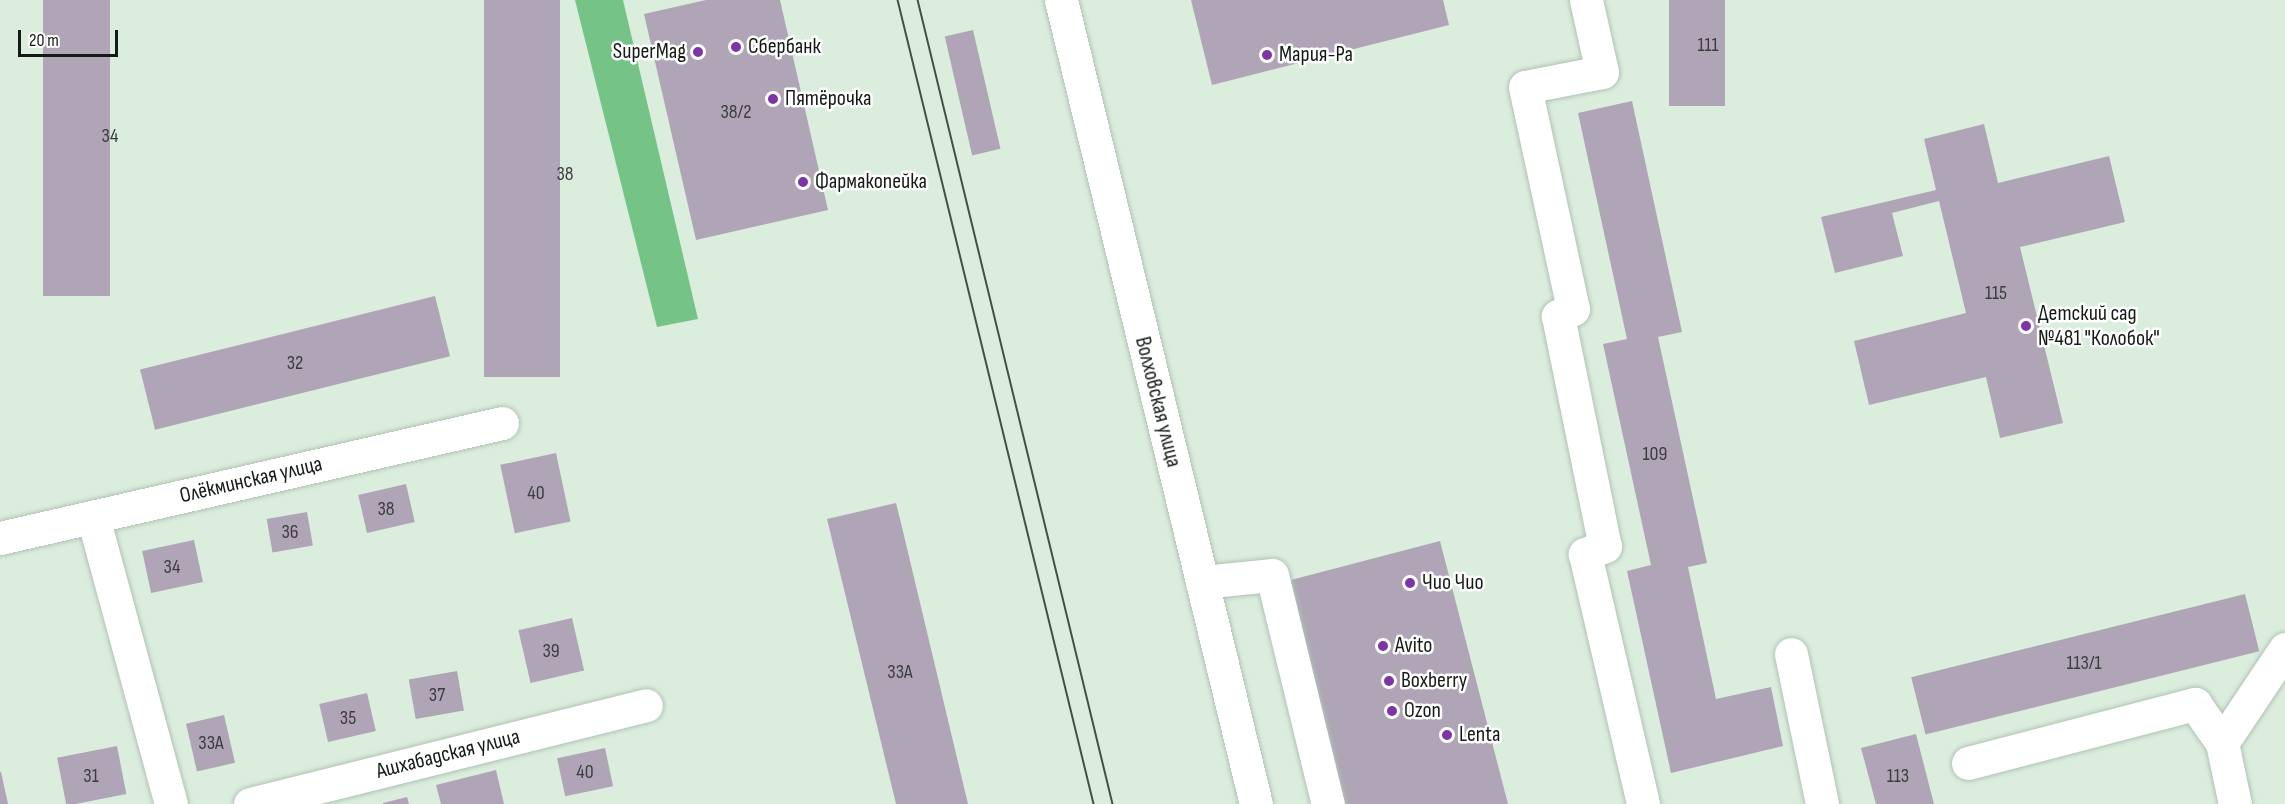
<!DOCTYPE html>
<html>
<head>
<meta charset="utf-8">
<style>
  body { margin:0 }
  #map { position:relative; width:2285px; height:804px; overflow:hidden; background:#dbeede; font-family:"Sofia Sans Condensed",sans-serif }
  div>[style] { position:absolute }
  .forest>* { inset:0; background:#76c387 }
  .building>* { inset:0; background:#afa5b7; transform-origin:0 0 }
  .roads { filter:drop-shadow(0 0 2px #b1c2b4) drop-shadow(0 0 2px #b1c2b4) }
  .minor>* { height:33px; margin:-16.5px; padding:0 16.5px; transform-origin:16.5px; border-radius:16.5px; background:#fff }
  .major>* { height:33px; margin:-16.5px; padding:0 16.5px; transform-origin:16.5px; border-radius:16.5px; background:#fff }
  .tram>* { height:1.5px; margin:-0.75px; padding:0 0.75px; transform-origin:0.75px; border-radius:0.75px; background:#454f47 }
  .dots>* { width:16px; height:16px; translate:-50% -50%; box-sizing:border-box; border:3px solid #fff; border-radius:50% }
  span { translate:-50% -50%; white-space:nowrap; text-align:center; line-height:1.15; -webkit-text-stroke:5px #fff; paint-order:stroke }
  .number-label { font-size:20px; color:#3b3d3e }
  .number-label span { -webkit-text-stroke-width:0 }
  .poi-label { font-size:22px; color:#141a15 }
  .left { translate:0 -50%; text-align:left }
  .right { translate:-100% -50%; text-align:right }
  .street-label { font-size:22px; color:#141a15 }
  .scale { position:absolute; left:18px; top:30px; width:100px; height:27px; box-sizing:border-box; border:3px solid #141a15; border-top:0; padding-left:8px; font-size:18px; line-height:21px; white-space:nowrap; color:#141a15; -webkit-text-stroke:4px #fff; paint-order:stroke }
</style>
</head>
<body>
<div id="map">
  <div class="forest">
    <div style="clip-path:polygon(575px 0,623px 0,698px 319px,657px 327px)"></div>
  </div>
  <div class="building">
    <div style="left:43px;top:0;width:67px;height:296px"></div>
    <div style="left:484px;top:0;width:76px;height:377px"></div>
    <div style="clip-path:polygon(706px 0,780px 0,828px 210px,696px 240px,644px 14px)"></div>
    <div style="clip-path:polygon(1191px 0,1443px 0,1449px 25px,1212px 85px)"></div>
    <div style="left:1669px;top:0;width:56px;height:106px"></div>
    <div style="left:973px;top:30px;width:122px;height:29px;rotate:77deg"></div>
    <div style="clip-path:polygon(1632px 101px,1682px 332px,1658px 337px,1707px 563px,1688px 567px,1716px 699px,1771px 687px,1783px 746px,1671px 773px,1627px 571px,1651px 565px,1603px 344px,1627px 339px,1578px 113px)"></div>
    <div style="clip-path:polygon(1984px 124px,1998px 183px,2109px 156px,2125px 222px,2020px 247px,2063px 423px,2000px 438px,1986px 377px,1869px 405px,1854px 341px,1966px 313px,1939px 201px,1892px 213px,1903px 256px,1835px 273px,1821px 217px,1936px 190px,1924px 139px)"></div>
    <div style="left:435px;top:296px;width:62px;height:304px;rotate:76deg"></div>
    <div style="left:556px;top:453px;width:70px;height:57px;rotate:78deg"></div>
    <div style="left:406px;top:484px;width:39px;height:49px;rotate:77deg"></div>
    <div style="clip-path:polygon(896px 503px,901px 523px,968px 804px,896px 804px,827px 519px)"></div>
    <div style="left:307px;top:512px;width:34px;height:41px;rotate:80deg"></div>
    <div style="left:194px;top:540px;width:43px;height:53px;rotate:78deg"></div>
    <div style="clip-path:polygon(1440px 541px,1508px 804px,1345px 804px,1287px 581px)"></div>
    <div style="left:2245px;top:594px;width:59px;height:344px;rotate:76deg"></div>
    <div style="left:572px;top:618px;width:54px;height:55px;rotate:77deg"></div>
    <div style="left:457px;top:671px;width:40px;height:49px;rotate:80deg"></div>
    <div style="left:367px;top:693px;width:39px;height:49px;rotate:77deg"></div>
    <div style="left:224px;top:715px;width:49px;height:39px;rotate:77deg"></div>
    <div style="clip-path:polygon(1916px 734px,1934px 804px,1876px 804px,1861px 748px)"></div>
    <div style="left:117px;top:746px;width:49px;height:61px;rotate:79deg"></div>
    <div style="left:605px;top:748px;width:39px;height:49px;rotate:78deg"></div>
    <div style="clip-path:polygon(496px 770px,504px 804px,441px 804px,436px 785px)"></div>
    <div style="clip-path:polygon(0 772px,1px 772px,8px 804px,0 804px)"></div>
    <div style="clip-path:polygon(407px 797px,409px 804px,383px 804px,383px 803px)"></div>
  </div>
  <div class="roads">
    <div class="minor">
      <div style="left:1586px;top:0;width:74px;rotate:77.5deg"></div>
      <div style="left:1602px;top:72px;width:78px;rotate:169deg"></div>
      <div style="left:1525px;top:87px;width:227px;rotate:77.8deg"></div>
      <div style="left:1573px;top:309px;width:17px;rotate:155deg"></div>
      <div style="left:1558px;top:316px;width:235px;rotate:78.5deg"></div>
      <div style="left:1605px;top:546px;width:22px;rotate:158deg"></div>
      <div style="left:1585px;top:554px;width:257px;rotate:76.9deg"></div>
      <div style="left:93px;top:517px;width:297px;rotate:74.8deg"></div>
      <div style="left:0;top:538px;width:515px;rotate:-12.9deg"></div>
      <div style="left:1202px;top:582px;width:70px;rotate:-5.7deg"></div>
      <div style="left:1272px;top:575px;width:236px;rotate:76.3deg"></div>
      <div style="left:1791px;top:654px;width:153px;rotate:78.3deg"></div>
      <div style="left:2222px;top:743px;width:113px;rotate:-56.2deg"></div>
      <div style="left:1968px;top:763px;width:235px;rotate:-14.6deg"></div>
      <div style="left:2195px;top:704px;width:47px;rotate:55.3deg"></div>
      <div style="left:2222px;top:743px;width:62px;rotate:78deg"></div>
      <div style="left:250px;top:804px;width:408px;rotate:-14deg"></div>
    </div>
    <div class="major">
      <div style="left:1061px;top:0;width:827px;rotate:76.37deg"></div>
    </div>
  </div>
  <div class="tram">
    <div style="left:898px;top:0;width:828px;rotate:76.3deg"></div>
    <div style="left:918px;top:0;width:827px;rotate:76.37deg"></div>
  </div>
  <div class="dots">
    <div style="left:736px;top:47px;background:#7d34a6"></div>
    <div style="left:698px;top:52px;background:#7d34a6"></div>
    <div style="left:1267px;top:55px;background:#7d34a6"></div>
    <div style="left:773px;top:99px;background:#7d34a6"></div>
    <div style="left:803px;top:182px;background:#7d34a6"></div>
    <div style="left:2026px;top:326px;background:#7d34a6"></div>
    <div style="left:1410px;top:583px;background:#7d34a6"></div>
    <div style="left:1383px;top:646px;background:#7d34a6"></div>
    <div style="left:1389px;top:681px;background:#7d34a6"></div>
    <div style="left:1392px;top:711px;background:#7d34a6"></div>
    <div style="left:1447px;top:735px;background:#7d34a6"></div>
  </div>
  <div class="number-label">
    <span style="left:1708px;top:45px">111</span>
    <span style="left:736px;top:112px">38/2</span>
    <span style="left:110px;top:136px">34</span>
    <span style="left:565px;top:174px">38</span>
    <span style="left:1996px;top:293px">115</span>
    <span style="left:295px;top:363px">32</span>
    <span style="left:1655px;top:454px">109</span>
    <span style="left:536px;top:493px">40</span>
    <span style="left:386px;top:509px">38</span>
    <span style="left:290px;top:532px">36</span>
    <span style="left:172px;top:567px">34</span>
    <span style="left:551px;top:651px">39</span>
    <span style="left:2084px;top:663px">113/1</span>
    <span style="left:900px;top:672px">33А</span>
    <span style="left:437px;top:695px">37</span>
    <span style="left:348px;top:718px">35</span>
    <span style="left:211px;top:743px">33А</span>
    <span style="left:585px;top:772px">40</span>
    <span style="left:91px;top:776px">31</span>
    <span style="left:1898px;top:776px">113</span>
  </div>
  <div class="poi-label">
    <span class="left" style="left:748px;top:47px">Сбербанк</span>
    <span class="right" style="left:686px;top:52px">SuperMag</span>
    <span class="left" style="left:1279px;top:55px">Мария-Ра</span>
    <span class="left" style="left:785px;top:99px">Пятёрочка</span>
    <span class="left" style="left:815px;top:182px">Фармакопейка</span>
    <span class="left" style="left:2038px;top:326px">Детский сад<br>№481 "Колобок"</span>
    <span class="left" style="left:1422px;top:583px">Чио Чио</span>
    <span class="left" style="left:1395px;top:646px">Avito</span>
    <span class="left" style="left:1401px;top:681px">Boxberry</span>
    <span class="left" style="left:1404px;top:711px">Ozon</span>
    <span class="left" style="left:1459px;top:735px">Lenta</span>
  </div>
  <div class="street-label">
    <span style="left:1158px;top:402px;rotate:76deg">Волховская улица</span>
    <span style="left:251px;top:480px;rotate:-13deg">Олёкминская улица</span>
    <span style="left:448px;top:754px;rotate:-14deg">Ашхабадская улица</span>
  </div>
  <div class="scale">20 m</div>
</div>
</body>
</html>
